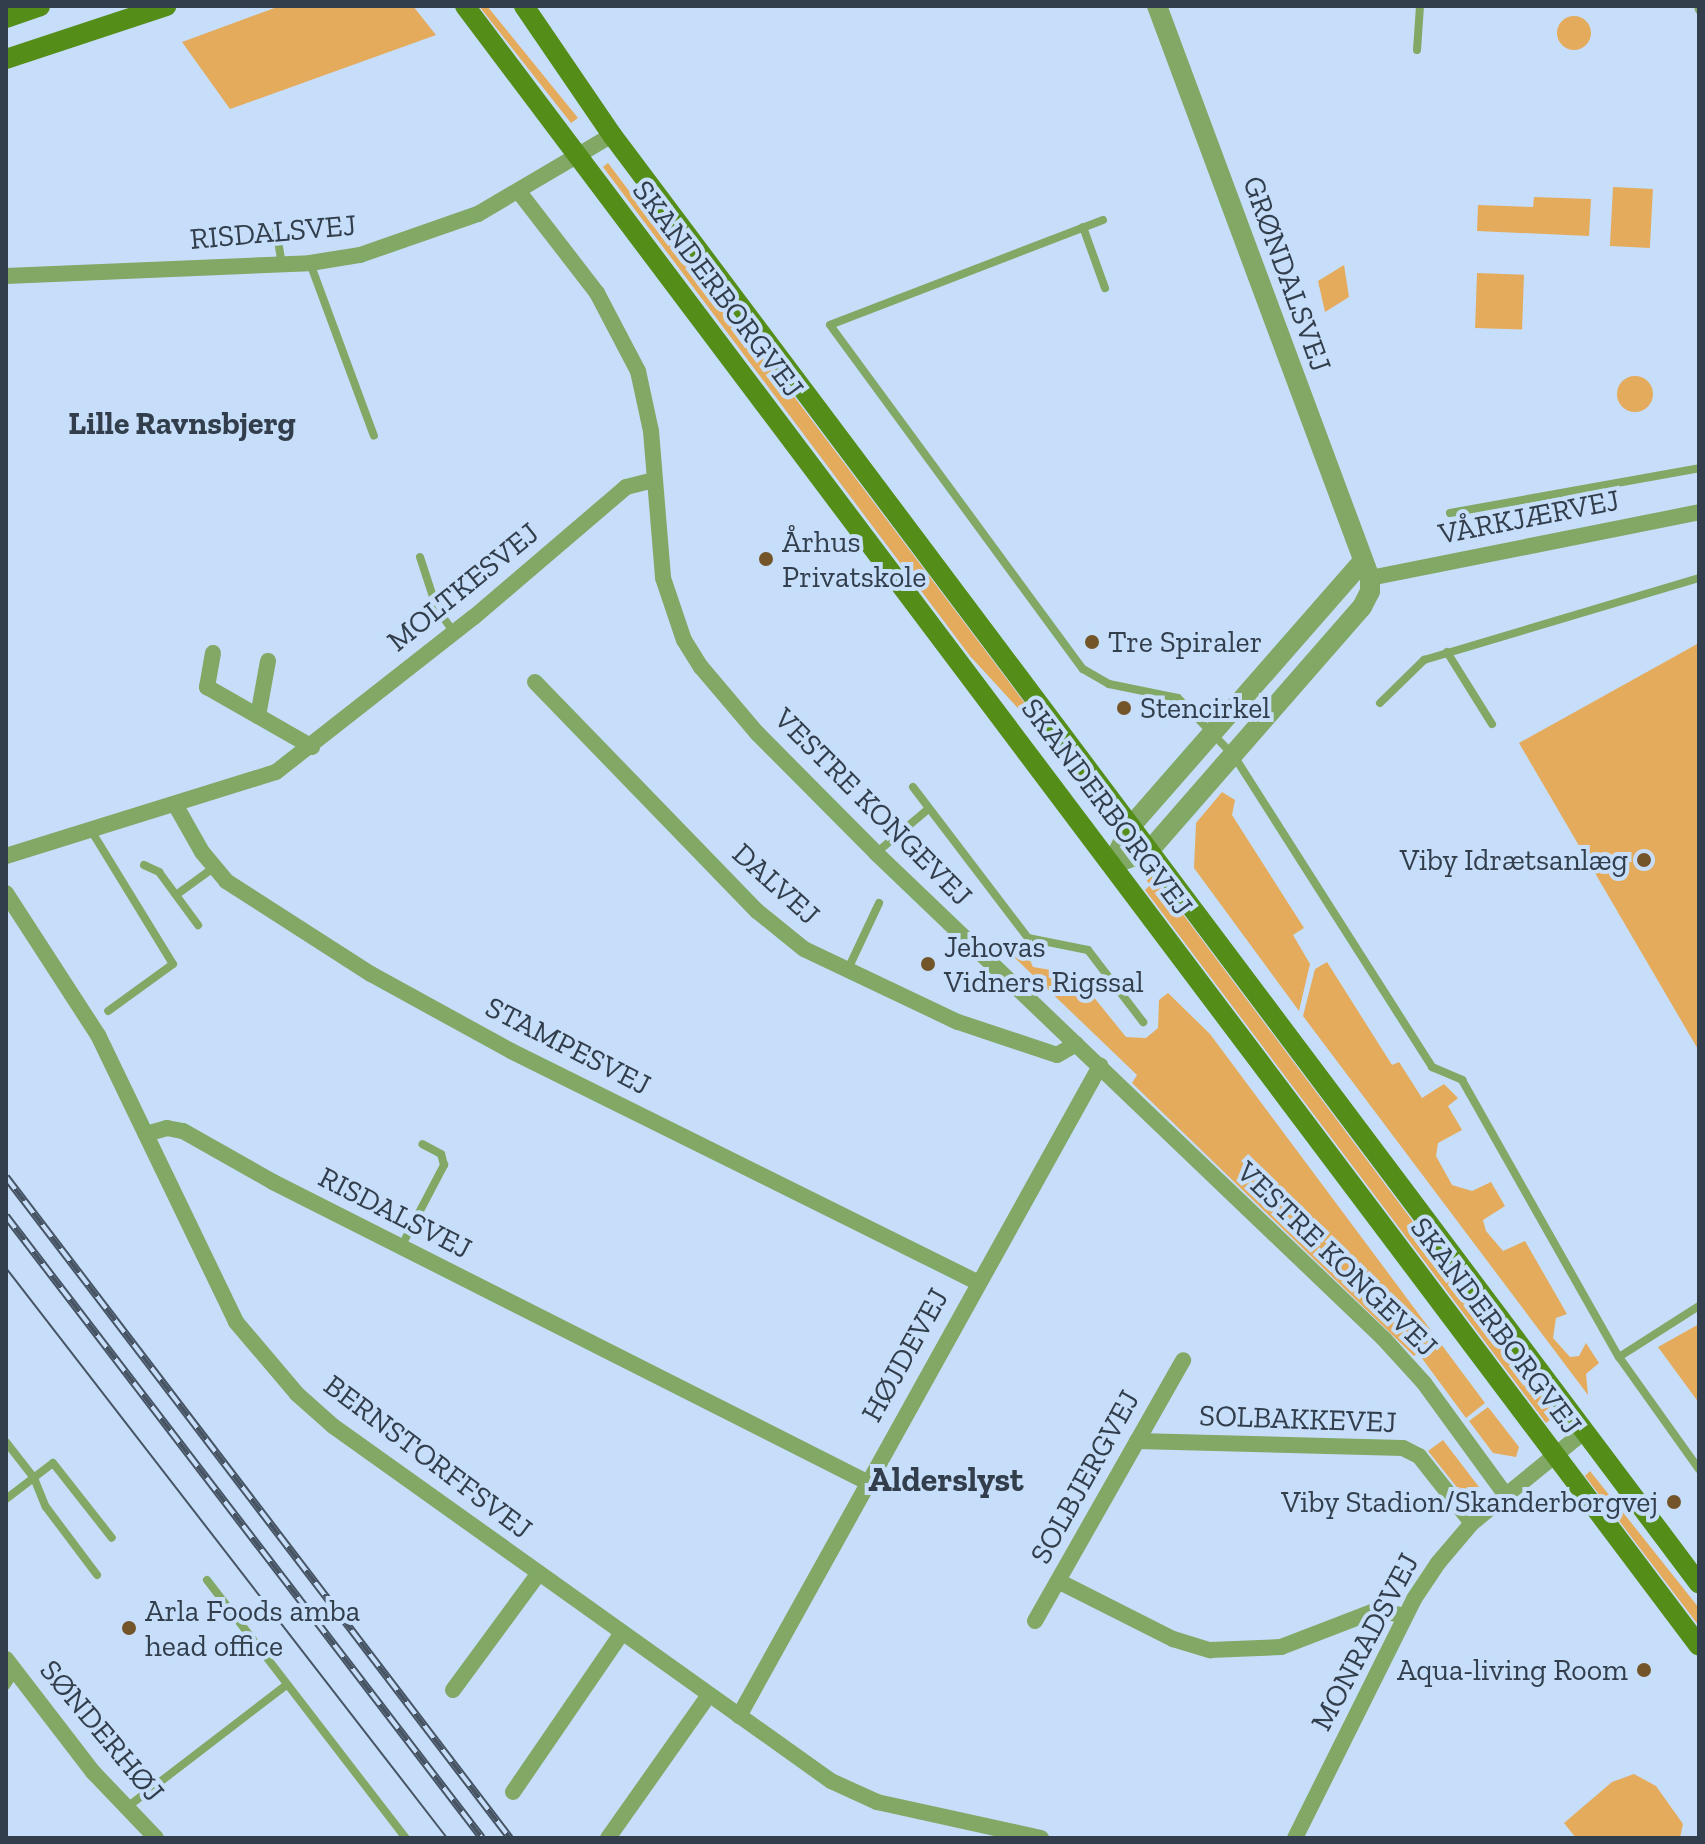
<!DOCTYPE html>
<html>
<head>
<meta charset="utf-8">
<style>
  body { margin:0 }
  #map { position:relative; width:1705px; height:1844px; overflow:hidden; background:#c6defa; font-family:"Zilla Slab",serif }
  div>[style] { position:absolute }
  .green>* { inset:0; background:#e4ab5d; transform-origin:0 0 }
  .round { border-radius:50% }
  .service>* { height:8px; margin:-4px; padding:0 4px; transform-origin:4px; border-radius:4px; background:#81a865 }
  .minor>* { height:16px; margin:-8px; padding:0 8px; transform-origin:8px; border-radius:8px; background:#81a865 }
  .tertiary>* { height:20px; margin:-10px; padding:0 10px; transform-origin:10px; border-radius:10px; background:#81a865 }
  .secondary>* { height:20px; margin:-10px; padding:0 10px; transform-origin:10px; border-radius:10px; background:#548d18 }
  .tram>* { height:2px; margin:-1px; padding:0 1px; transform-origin:1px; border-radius:1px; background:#465464 }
  .rail>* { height:8px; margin-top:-4px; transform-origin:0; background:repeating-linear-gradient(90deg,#c6defa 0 15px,#465464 0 30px); box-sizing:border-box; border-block:2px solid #465464 }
  .dots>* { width:22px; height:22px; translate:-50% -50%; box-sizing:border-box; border:4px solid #c6defa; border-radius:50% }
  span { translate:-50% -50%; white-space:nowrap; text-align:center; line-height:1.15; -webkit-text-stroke:8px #c6defa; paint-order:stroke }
  .street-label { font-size:30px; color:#323e4c }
  .poi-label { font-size:30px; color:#323e4c }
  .left { translate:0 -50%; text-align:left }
  .right { translate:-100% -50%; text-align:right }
  .neighbourhood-label { font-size:32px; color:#323e4c; font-weight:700 }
  .quarter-label { font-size:34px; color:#323e4c; font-weight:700 }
  .frame { position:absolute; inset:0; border:8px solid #323e4c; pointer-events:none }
</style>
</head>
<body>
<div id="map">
  <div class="green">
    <div style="clip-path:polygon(280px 6px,413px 6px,436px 35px,230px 109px,182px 42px)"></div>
    <div style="clip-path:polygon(479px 6px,487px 6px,578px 118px,571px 123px)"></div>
    <div class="round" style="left:1557px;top:16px;width:34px;height:34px"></div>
    <div style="clip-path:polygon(608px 163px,666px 240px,744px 330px,1103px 807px,1097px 812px,1027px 718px,970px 656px,603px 167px)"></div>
    <div style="left:1613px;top:187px;width:40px;height:59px;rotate:3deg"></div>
    <div style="clip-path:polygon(1534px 197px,1591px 199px,1589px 236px,1477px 231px,1478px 205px,1533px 207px)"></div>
    <div style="clip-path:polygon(1344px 265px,1349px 297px,1325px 312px,1318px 281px)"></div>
    <div style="left:1477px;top:273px;width:47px;height:55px;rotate:2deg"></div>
    <div class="round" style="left:1617px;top:376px;width:36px;height:36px"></div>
    <div style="clip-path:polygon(1699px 643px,1699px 1051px,1519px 743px)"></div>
    <div style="clip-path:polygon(1222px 792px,1235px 800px,1232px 815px,1304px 928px,1293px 935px,1310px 964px,1299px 1011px,1194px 868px,1196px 823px)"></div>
    <div style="clip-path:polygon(1148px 873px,1155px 877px,1557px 1414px,1546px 1423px,1145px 890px,1150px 885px,1143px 876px)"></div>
    <div style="clip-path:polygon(1024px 946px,1033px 967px,1075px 974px,1126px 1037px,1146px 1038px,1158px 1028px,1159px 1000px,1168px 993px,1210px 1034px,1485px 1403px,1466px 1418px,1418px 1353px,1414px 1356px,1132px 1083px,1137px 1075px,1014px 957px)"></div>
    <div style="clip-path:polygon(1327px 962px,1392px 1065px,1399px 1062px,1422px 1098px,1444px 1084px,1458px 1098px,1448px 1106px,1462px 1130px,1438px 1143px,1436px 1156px,1452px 1185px,1472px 1191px,1491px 1182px,1505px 1206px,1483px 1220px,1486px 1231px,1503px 1251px,1525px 1241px,1567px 1314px,1556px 1318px,1553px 1338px,1570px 1357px,1579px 1356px,1586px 1343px,1599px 1363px,1586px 1374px,1588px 1395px,1303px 1016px,1315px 969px)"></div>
    <div style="clip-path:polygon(1699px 1324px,1699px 1403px,1658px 1347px)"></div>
    <div style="clip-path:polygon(1488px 1407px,1519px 1447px,1516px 1457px,1493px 1453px,1469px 1421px)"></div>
    <div style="clip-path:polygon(1443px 1440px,1479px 1487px,1471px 1505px,1428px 1451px)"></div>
    <div style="clip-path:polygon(1590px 1471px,1699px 1608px,1699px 1626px,1585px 1476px)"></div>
    <div style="clip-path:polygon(1634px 1774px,1656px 1786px,1683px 1824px,1680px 1838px,1576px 1838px,1564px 1823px,1612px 1782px)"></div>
  </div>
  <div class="service">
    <div style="left:1698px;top:6px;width:4px;rotate:76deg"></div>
    <div style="left:1417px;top:50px;width:44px;rotate:-86.1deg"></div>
    <div style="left:1103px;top:220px;width:292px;rotate:159deg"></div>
    <div style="left:830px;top:325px;width:427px;rotate:53.7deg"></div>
    <div style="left:1083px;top:669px;width:30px;rotate:30deg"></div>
    <div style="left:1109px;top:684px;width:70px;rotate:11.5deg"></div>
    <div style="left:1178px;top:698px;width:81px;rotate:46deg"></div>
    <div style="left:1234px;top:756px;width:369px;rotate:57.5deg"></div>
    <div style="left:1432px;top:1067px;width:33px;rotate:23deg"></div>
    <div style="left:1462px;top:1080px;width:318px;rotate:60.5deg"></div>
    <div style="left:1619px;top:1357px;width:138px;rotate:54.5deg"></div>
    <div style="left:275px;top:223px;width:43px;rotate:80.5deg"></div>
    <div style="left:1083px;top:227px;width:65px;rotate:70.2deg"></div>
    <div style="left:310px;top:263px;width:184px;rotate:69.7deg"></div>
    <div style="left:1450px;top:513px;width:253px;rotate:-10.2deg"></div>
    <div style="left:420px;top:557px;width:55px;rotate:71.9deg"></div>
    <div style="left:437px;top:609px;width:29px;rotate:54deg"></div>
    <div style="left:1447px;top:652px;width:85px;rotate:58deg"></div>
    <div style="left:1380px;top:703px;width:62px;rotate:-44.3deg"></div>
    <div style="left:1424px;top:660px;width:287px;rotate:-16.6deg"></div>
    <div style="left:913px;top:787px;width:190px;rotate:52.7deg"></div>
    <div style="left:1028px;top:938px;width:61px;rotate:11.3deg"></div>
    <div style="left:1088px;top:950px;width:91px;rotate:52.6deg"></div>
    <div style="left:92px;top:832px;width:155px;rotate:58.5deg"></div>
    <div style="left:173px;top:964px;width:80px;rotate:144.1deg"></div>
    <div style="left:876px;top:853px;width:67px;rotate:-40.1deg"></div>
    <div style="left:144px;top:865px;width:17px;rotate:25deg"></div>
    <div style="left:159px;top:872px;width:66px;rotate:53.7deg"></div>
    <div style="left:176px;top:895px;width:46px;rotate:-36.1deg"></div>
    <div style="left:848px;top:969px;width:73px;rotate:-64.8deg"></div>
    <div style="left:401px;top:1247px;width:93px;rotate:-62.3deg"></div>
    <div style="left:444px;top:1165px;width:11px;rotate:-105deg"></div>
    <div style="left:441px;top:1154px;width:21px;rotate:-152deg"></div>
    <div style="left:1619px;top:1357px;width:95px;rotate:-32.5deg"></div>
    <div style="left:6px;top:1442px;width:46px;rotate:52.1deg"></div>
    <div style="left:34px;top:1478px;width:31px;rotate:68deg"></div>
    <div style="left:46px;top:1507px;width:85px;rotate:53.1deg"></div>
    <div style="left:6px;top:1499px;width:59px;rotate:-37.5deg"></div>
    <div style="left:53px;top:1463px;width:95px;rotate:51.8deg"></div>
    <div style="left:207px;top:1580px;width:326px;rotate:52.4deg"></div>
    <div style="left:6px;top:1686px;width:18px;rotate:-56deg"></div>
    <div style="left:126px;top:1808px;width:200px;rotate:-37.5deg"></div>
  </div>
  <div class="minor">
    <div style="left:519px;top:192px;width:128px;rotate:52.3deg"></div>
    <div style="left:597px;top:293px;width:88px;rotate:62.3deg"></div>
    <div style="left:638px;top:371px;width:61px;rotate:77.8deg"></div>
    <div style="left:651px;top:431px;width:147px;rotate:85.3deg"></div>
    <div style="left:663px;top:578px;width:65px;rotate:71.3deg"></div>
    <div style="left:684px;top:640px;width:32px;rotate:58deg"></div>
    <div style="left:701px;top:667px;width:87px;rotate:49.7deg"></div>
    <div style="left:757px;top:733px;width:169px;rotate:45.2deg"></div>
    <div style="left:876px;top:853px;width:703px;rotate:43.73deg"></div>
    <div style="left:1384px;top:1339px;width:59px;rotate:47.7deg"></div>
    <div style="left:1424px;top:1383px;width:137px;rotate:53.9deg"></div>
    <div style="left:6px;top:276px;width:304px;rotate:-2.4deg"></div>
    <div style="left:310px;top:263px;width:51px;rotate:-9.1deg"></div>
    <div style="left:360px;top:255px;width:125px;rotate:-19.2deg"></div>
    <div style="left:478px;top:214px;width:156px;rotate:-30.5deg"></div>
    <div style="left:1370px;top:578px;width:336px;rotate:-11.3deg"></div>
    <div style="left:213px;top:653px;width:35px;rotate:100deg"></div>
    <div style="left:207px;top:687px;width:121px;rotate:29.7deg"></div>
    <div style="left:535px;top:682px;width:319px;rotate:45.9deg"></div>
    <div style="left:757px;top:911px;width:60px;rotate:39deg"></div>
    <div style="left:804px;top:949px;width:170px;rotate:25.4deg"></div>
    <div style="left:958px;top:1022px;width:104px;rotate:18.4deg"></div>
    <div style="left:1057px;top:1055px;width:22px;rotate:-30deg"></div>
    <div style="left:258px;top:716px;width:56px;rotate:-79.7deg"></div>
    <div style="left:176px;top:806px;width:53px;rotate:60.5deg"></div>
    <div style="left:202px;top:852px;width:38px;rotate:50deg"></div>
    <div style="left:226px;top:881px;width:172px;rotate:32.7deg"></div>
    <div style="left:371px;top:974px;width:160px;rotate:28.8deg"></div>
    <div style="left:511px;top:1051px;width:520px;rotate:26.37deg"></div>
    <div style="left:6px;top:856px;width:283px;rotate:-17.3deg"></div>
    <div style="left:276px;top:772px;width:251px;rotate:-38.1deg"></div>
    <div style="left:474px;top:617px;width:200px;rotate:-40.5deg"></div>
    <div style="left:626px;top:487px;width:29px;rotate:-14deg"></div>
    <div style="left:6px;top:893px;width:169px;rotate:57.1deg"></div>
    <div style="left:98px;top:1035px;width:318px;rotate:64.3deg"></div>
    <div style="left:236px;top:1322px;width:94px;rotate:49.7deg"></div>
    <div style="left:297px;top:1394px;width:48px;rotate:41.6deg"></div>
    <div style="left:333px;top:1426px;width:612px;rotate:35.48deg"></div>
    <div style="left:831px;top:1781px;width:51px;rotate:24.5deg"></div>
    <div style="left:877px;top:1802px;width:168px;rotate:12.4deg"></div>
    <div style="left:146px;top:1134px;width:22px;rotate:-16deg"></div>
    <div style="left:167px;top:1128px;width:16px;rotate:11deg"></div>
    <div style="left:183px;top:1131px;width:103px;rotate:29.5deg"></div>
    <div style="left:273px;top:1182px;width:665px;rotate:26.8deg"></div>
    <div style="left:1137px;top:1441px;width:266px;rotate:1.5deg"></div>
    <div style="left:1403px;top:1448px;width:18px;rotate:27deg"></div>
    <div style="left:1419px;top:1456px;width:85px;rotate:51.7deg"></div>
    <div style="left:1058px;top:1581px;width:129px;rotate:26.8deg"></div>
    <div style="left:1173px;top:1639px;width:39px;rotate:17deg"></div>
    <div style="left:1210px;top:1650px;width:71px;rotate:-2.4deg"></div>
    <div style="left:1281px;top:1647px;width:103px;rotate:-21.1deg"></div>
    <div style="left:1377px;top:1610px;width:29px;rotate:12deg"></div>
    <div style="left:1035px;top:1621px;width:300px;rotate:-60.4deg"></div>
    <div style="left:6px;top:1659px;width:143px;rotate:52.4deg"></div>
    <div style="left:93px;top:1772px;width:91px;rotate:46.3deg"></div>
    <div style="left:453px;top:1690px;width:145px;rotate:-53.7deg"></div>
    <div style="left:739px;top:1716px;width:744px;rotate:-60.95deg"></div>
    <div style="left:513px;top:1792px;width:193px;rotate:-55.6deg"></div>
    <div style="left:608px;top:1838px;width:175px;rotate:-54.8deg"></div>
    <div style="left:1295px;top:1838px;width:267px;rotate:-63.5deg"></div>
    <div style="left:1414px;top:1599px;width:43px;rotate:-56.3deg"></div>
    <div style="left:1438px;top:1563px;width:52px;rotate:-49.6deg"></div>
    <div style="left:1472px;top:1523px;width:146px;rotate:-39.2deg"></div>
  </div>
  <div class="tertiary">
    <div style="left:1112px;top:864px;width:39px;rotate:-19deg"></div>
    <div style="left:1149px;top:851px;width:324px;rotate:-48.9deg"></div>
    <div style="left:1362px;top:607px;width:18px;rotate:-63deg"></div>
    <div style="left:1370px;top:591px;width:13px;rotate:-90deg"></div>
    <div style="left:1370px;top:578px;width:610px;rotate:-110.42deg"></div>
    <div style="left:1112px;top:864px;width:42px;rotate:-63.4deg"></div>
    <div style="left:1131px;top:826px;width:349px;rotate:-48.8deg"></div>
  </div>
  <div class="secondary">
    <div style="left:465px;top:6px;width:2052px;rotate:53.04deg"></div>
    <div style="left:524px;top:6px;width:156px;rotate:55.7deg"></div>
    <div style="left:612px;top:135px;width:1811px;rotate:53.12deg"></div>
    <div style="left:6px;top:18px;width:36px;rotate:-19deg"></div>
    <div style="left:6px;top:59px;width:169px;rotate:-18.3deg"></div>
  </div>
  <div class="tram">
    <div style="left:6px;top:1268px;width:721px;rotate:52.27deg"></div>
  </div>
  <div class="rail">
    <div style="left:6px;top:1177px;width:831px;rotate:52.68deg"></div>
    <div style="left:6px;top:1216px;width:783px;rotate:52.57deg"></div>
  </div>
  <div class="dots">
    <div style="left:766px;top:559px;background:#74552a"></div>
    <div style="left:1092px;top:642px;background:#74552a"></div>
    <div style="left:1124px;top:708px;background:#74552a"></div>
    <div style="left:1644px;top:860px;background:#74552a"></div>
    <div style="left:928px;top:964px;background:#74552a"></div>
    <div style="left:1674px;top:1502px;background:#74552a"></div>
    <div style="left:129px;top:1628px;background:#74552a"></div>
    <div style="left:1644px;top:1670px;background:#74552a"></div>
  </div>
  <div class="street-label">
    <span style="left:273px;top:232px;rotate:-5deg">RISDALSVEJ</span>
    <span style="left:1287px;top:274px;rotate:70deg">GRØNDALSVEJ</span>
    <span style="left:718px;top:289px;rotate:53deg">SKANDERBORGVEJ</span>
    <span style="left:1529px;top:517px;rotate:-11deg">VÅRKJÆRVEJ</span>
    <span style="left:463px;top:587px;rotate:-39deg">MOLTKESVEJ</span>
    <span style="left:873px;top:807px;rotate:45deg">VESTRE KONGEVEJ</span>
    <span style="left:1107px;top:807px;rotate:53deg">SKANDERBORGVEJ</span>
    <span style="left:776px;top:884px;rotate:42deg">DALVEJ</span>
    <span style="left:568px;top:1046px;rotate:27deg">STAMPESVEJ</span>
    <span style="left:395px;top:1213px;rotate:27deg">RISDALSVEJ</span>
    <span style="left:1337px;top:1259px;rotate:44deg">VESTRE KONGEVEJ</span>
    <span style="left:1496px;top:1326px;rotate:53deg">SKANDERBORGVEJ</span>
    <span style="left:905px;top:1355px;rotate:-61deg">HØJDEVEJ</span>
    <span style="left:1298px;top:1419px;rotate:2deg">SOLBAKKEVEJ</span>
    <span style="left:428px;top:1457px;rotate:37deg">BERNSTORFFSVEJ</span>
    <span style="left:1085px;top:1477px;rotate:-61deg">SOLBJERGVEJ</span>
    <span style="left:1365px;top:1642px;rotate:-62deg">MONRADSVEJ</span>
    <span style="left:102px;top:1731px;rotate:50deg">SØNDERHØJ</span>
  </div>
  <div class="poi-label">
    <span class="left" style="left:782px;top:559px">Århus<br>Privatskole</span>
    <span class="left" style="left:1108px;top:642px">Tre Spiraler</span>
    <span class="left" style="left:1140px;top:708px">Stencirkel</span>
    <span class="right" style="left:1628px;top:860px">Viby Idrætsanlæg</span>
    <span class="left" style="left:944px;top:964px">Jehovas<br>Vidners Rigssal</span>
    <span class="right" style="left:1658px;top:1502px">Viby Stadion/Skanderborgvej</span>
    <span class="left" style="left:145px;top:1628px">Arla Foods amba<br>head office</span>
    <span class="right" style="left:1628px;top:1670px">Aqua-living Room</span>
  </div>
  <div class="neighbourhood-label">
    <span style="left:182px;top:423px">Lille Ravnsbjerg</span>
  </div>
  <div class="quarter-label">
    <span style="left:946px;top:1480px">Alderslyst</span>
  </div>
  <div class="frame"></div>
</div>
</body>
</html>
